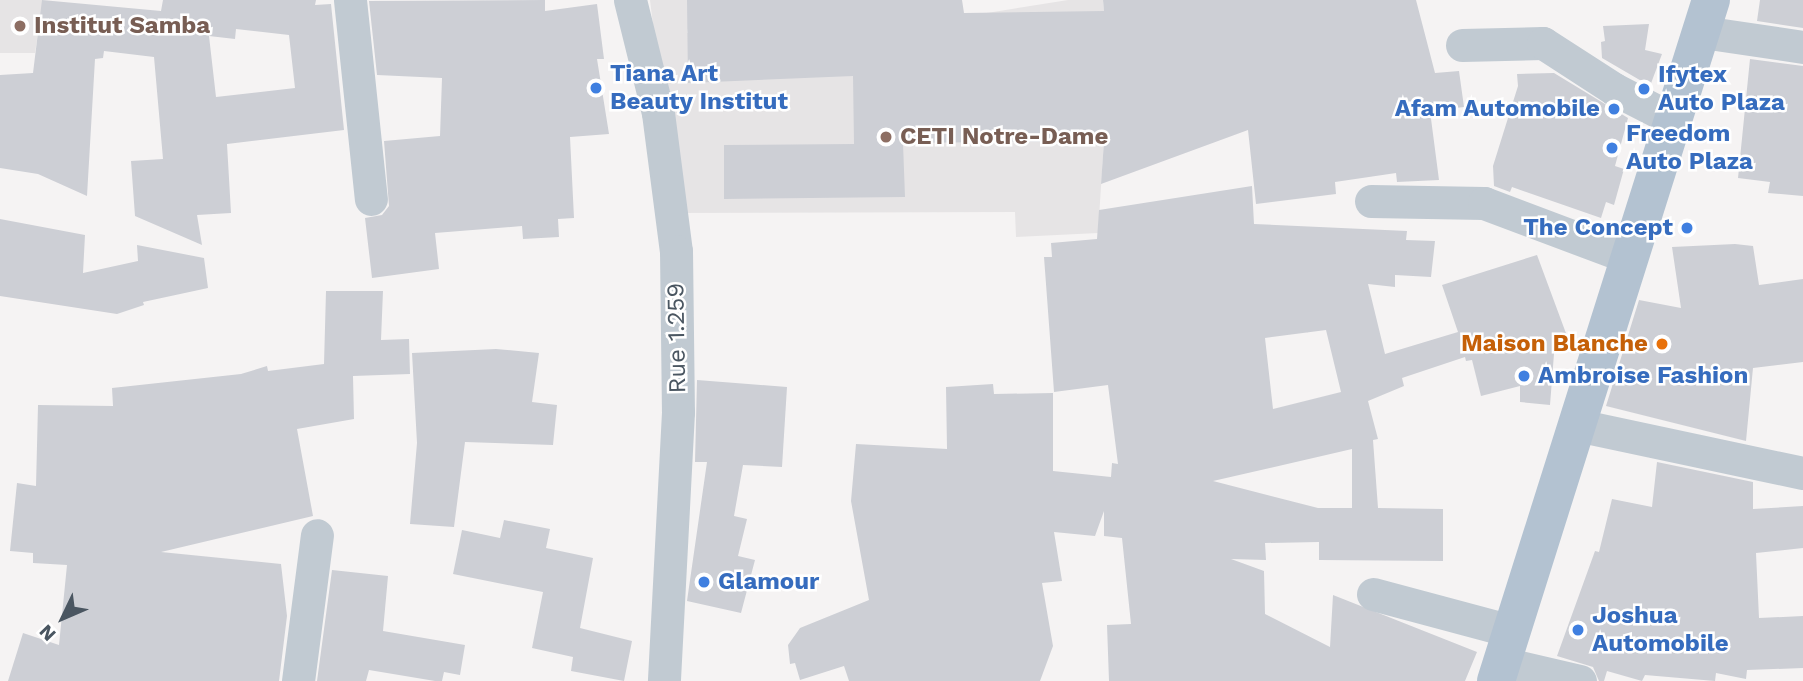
<!DOCTYPE html>
<html>
<head>
<meta charset="utf-8">
<style>
  body { margin:0 }
  #map { position:relative; width:1803px; height:681px; overflow:hidden; background:#f5f3f3; font-family:"Work Sans",sans-serif }
  div>[style] { position:absolute }
  .education>* { inset:0; background:#e6e4e5 }
  .building>* { inset:0; background:#cdcfd5 }
  .minor>* { height:33px; margin:-16.5px; padding:0 16.5px; transform-origin:16.5px; border-radius:16.5px; background:#c1cad2 }
  .major>* { height:38px; margin:-19px; padding:0 19px; transform-origin:19px; border-radius:19px; background:#b3c2d1 }
  .dots>* { width:19px; height:19px; translate:-50% -50%; box-sizing:border-box; border:4px solid #fff; border-radius:50% }
  span { translate:-50% -50%; white-space:nowrap; text-align:center; line-height:1.15; -webkit-text-stroke:5px #fff; paint-order:stroke }
  .education-label { font-size:24px; color:#785e54; font-weight:700 }
  .left { translate:0 -50%; text-align:left }
  .shop-label { font-size:24px; color:#366cbe; font-weight:700 }
  .right { translate:-100% -50%; text-align:right }
  .street-label { font-size:24px; color:#4a5661 }
  .food-label { font-size:24px; color:#c56008; font-weight:700 }
  .north { position:absolute; left:28px; top:583px; width:70px; height:70px; -webkit-text-stroke:5px #fff; paint-order:stroke; rotate:226deg; font-size:19px; font-weight:700; line-height:28px; text-align:center; color:#4a5661 }
  .north::after { content:''; display:block; margin:auto; width:24px; height:32px; background:#4a5661; clip-path:polygon(50% 0,100% 100%,50% 72%,0 100%) }
</style>
</head>
<body>
<div id="map">
  <div class="education">
    <div style="clip-path:polygon(0 0,43px 0,35px 53px,0 53px)"></div>
    <div style="clip-path:polygon(650px 0,694px 0,687px 33px,987px 13px,1068px 0,1103px 0,1109px 63px,1098px 233px,1016px 237px,1015px 212px,676px 213px)"></div>
  </div>
  <div class="building">
    <div style="clip-path:polygon(evenodd,42px 0,161px 11px,163px 0,316px 0,315px 5px,331px 4px,344px 130px,227px 144px,231px 213px,197px 215px,202px 245px,135px 216px,131px 161px,163px 159px,154px 57px,104px 51px,103px 58px,95px 59px,87px 196px,38px 174px,0 168px,0 75px,33px 73px,42px 0,236px 29px,289px 35px,295px 88px,216px 97px,209px 36px,235px 39px,236px 29px)"></div>
    <div style="clip-path:polygon(545px 0,545px 11px,597px 4px,604px 59px,597px 59px,609px 134px,570px 137px,574px 218px,558px 219px,559px 237px,523px 239px,522px 226px,435px 233px,439px 269px,372px 278px,365px 218px,382px 215px,389px 206px,384px 141px,440px 136px,442px 78px,377px 75px,369px 1px)"></div>
    <div style="clip-path:polygon(687px 0,962px 0,964px 13px,1104px 11px,1103px 0,1416px 0,1435px 73px,1459px 71px,1464px 107px,1430px 111px,1439px 180px,1397px 182px,1396px 173px,1335px 182px,1336px 194px,1256px 204px,1248px 130px,1101px 184px,1104px 141px,903px 143px,905px 197px,724px 199px,724px 145px,854px 144px,853px 76px,688px 83px)"></div>
    <div style="clip-path:polygon(1760px 0,1803px 0,1803px 28px,1757px 21px)"></div>
    <div style="clip-path:polygon(1649px 24px,1645px 50px,1662px 54px,1650px 86px,1602px 58px,1601px 42px,1605px 41px,1603px 26px)"></div>
    <div style="clip-path:polygon(1750px 59px,1803px 66px,1803px 196px,1768px 193px,1770px 182px,1738px 178px)"></div>
    <div style="clip-path:polygon(1554px 73px,1628px 118px,1615px 166px,1624px 169px,1614px 205px,1606px 202px,1601px 218px,1512px 187px,1510px 192px,1494px 186px,1493px 166px,1518px 86px,1517px 74px)"></div>
    <div style="clip-path:polygon(evenodd,1252px 186px,1254px 224px,1407px 231px,1406px 240px,1435px 241px,1431px 277px,1395px 275px,1395px 287px,1368px 284px,1385px 354px,1458px 332px,1442px 285px,1537px 255px,1567px 336px,1555px 341px,1550px 405px,1520px 402px,1520px 386px,1481px 396px,1472px 360px,1466px 361px,1465px 357px,1402px 378px,1404px 386px,1368px 401px,1378px 439px,1373px 440px,1378px 508px,1443px 509px,1443px 561px,1319px 560px,1319px 542px,1265px 543px,1266px 560px,1231px 559px,1264px 571px,1265px 614px,1330px 647px,1333px 595px,1477px 652px,1465px 681px,1109px 681px,1107px 625px,1131px 624px,1122px 538px,1104px 536px,1104px 511px,1095px 536px,1054px 532px,1062px 581px,1042px 583px,1053px 646px,1040px 681px,849px 681px,844px 666px,800px 680px,795px 663px,790px 664px,788px 645px,800px 628px,869px 600px,851px 501px,856px 444px,947px 449px,946px 387px,993px 384px,994px 394px,1053px 393px,1053px 471px,1111px 477px,1112px 463px,1118px 464px,1108px 385px,1054px 392px,1044px 257px,1052px 257px,1051px 243px,1097px 239px,1099px 210px,1252px 186px,1326px 330px,1341px 392px,1273px 409px,1265px 338px,1326px 330px,1252px 186px,1352px 449px,1352px 508px,1318px 508px,1213px 481px,1352px 449px)"></div>
    <div style="clip-path:polygon(0 219px,85px 235px,83px 273px,138px 261px,137px 245px,204px 258px,208px 288px,143px 302px,144px 305px,117px 314px,0 296px)"></div>
    <div style="clip-path:polygon(1735px 244px,1753px 246px,1759px 285px,1803px 279px,1803px 362px,1753px 368px,1746px 441px,1606px 406px,1639px 300px,1681px 308px,1672px 247px)"></div>
    <div style="clip-path:polygon(326px 291px,383px 291px,381px 340px,409px 339px,410px 374px,353px 376px,354px 419px,297px 429px,313px 516px,161px 552px,281px 564px,287px 616px,279px 681px,8px 681px,23px 633px,59px 645px,67px 565px,33px 563px,33px 553px,10px 551px,17px 483px,36px 486px,38px 405px,113px 406px,112px 388px,241px 374px,267px 366px,268px 371px,324px 364px)"></div>
    <div style="clip-path:polygon(496px 349px,539px 353px,532px 402px,557px 405px,553px 445px,465px 442px,454px 527px,410px 524px,417px 443px,412px 353px)"></div>
    <div style="clip-path:polygon(697px 380px,787px 387px,782px 467px,743px 465px,734px 516px,747px 519px,738px 556px,755px 560px,741px 613px,687px 601px,707px 462px,695px 462px)"></div>
    <div style="clip-path:polygon(1657px 462px,1753px 482px,1753px 509px,1803px 506px,1803px 548px,1756px 553px,1759px 618px,1803px 616px,1803px 668px,1747px 670px,1746px 679px,1716px 673px,1715px 681px,1645px 675px,1642px 681px,1607px 671px,1604px 681px,1599px 681px,1593px 667px,1557px 656px,1595px 551px,1599px 552px,1612px 499px,1652px 507px)"></div>
    <div style="clip-path:polygon(504px 520px,550px 529px,546px 548px,593px 558px,580px 628px,632px 641px,624px 681px,571px 671px,573px 657px,532px 648px,543px 592px,453px 574px,462px 530px,500px 538px)"></div>
    <div style="clip-path:polygon(332px 570px,388px 576px,383px 631px,465px 645px,460px 675px,444px 672px,442px 681px,435px 681px,369px 670px,366px 681px,317px 681px)"></div>
  </div>
  <div class="minor">
    <div style="left:350px;top:0;width:200px;rotate:84deg"></div>
    <div style="left:630px;top:0;width:116px;rotate:76.1deg"></div>
    <div style="left:658px;top:113px;width:139px;rotate:82.6deg"></div>
    <div style="left:676px;top:251px;width:161px;rotate:89.3deg"></div>
    <div style="left:678px;top:412px;width:269px;rotate:93deg"></div>
    <div style="left:1702px;top:32px;width:102px;rotate:8.4deg"></div>
    <div style="left:1462px;top:45px;width:81px;rotate:-1.4deg"></div>
    <div style="left:1543px;top:43px;width:85px;rotate:32.9deg"></div>
    <div style="left:1614px;top:89px;width:68px;rotate:27.3deg"></div>
    <div style="left:1371px;top:201px;width:113px;rotate:1deg"></div>
    <div style="left:1484px;top:203px;width:156px;rotate:20.6deg"></div>
    <div style="left:1577px;top:425px;width:231px;rotate:12deg"></div>
    <div style="left:1373px;top:594px;width:143px;rotate:15deg"></div>
    <div style="left:1502px;top:663px;width:80px;rotate:13deg"></div>
    <div style="left:298px;top:681px;width:147px;rotate:-82.6deg"></div>
  </div>
  <div class="major">
    <div style="left:1496px;top:681px;width:714px;rotate:-72.48deg"></div>
  </div>
  <div class="dots">
    <div style="left:20px;top:26px;background:#8d6e63"></div>
    <div style="left:596px;top:88px;background:#3f7fe0"></div>
    <div style="left:1644px;top:89px;background:#3f7fe0"></div>
    <div style="left:1614px;top:109px;background:#3f7fe0"></div>
    <div style="left:886px;top:137px;background:#8d6e63"></div>
    <div style="left:1612px;top:148px;background:#3f7fe0"></div>
    <div style="left:1687px;top:228px;background:#3f7fe0"></div>
    <div style="left:1662px;top:344px;background:#e8710a"></div>
    <div style="left:1524px;top:376px;background:#3f7fe0"></div>
    <div style="left:704px;top:582px;background:#3f7fe0"></div>
    <div style="left:1578px;top:630px;background:#3f7fe0"></div>
  </div>
  <div class="education-label">
    <span class="left" style="left:34px;top:26px">Institut Samba</span>
    <span class="left" style="left:900px;top:137px">CETI Notre-Dame</span>
  </div>
  <div class="shop-label">
    <span class="left" style="left:610px;top:88px">Tiana Art<br>Beauty Institut</span>
    <span class="left" style="left:1658px;top:89px">Ifytex<br>Auto Plaza</span>
    <span class="right" style="left:1600px;top:109px">Afam Automobile</span>
    <span class="left" style="left:1626px;top:148px">Freedom<br>Auto Plaza</span>
    <span class="right" style="left:1673px;top:228px">The Concept</span>
    <span class="left" style="left:1538px;top:376px">Ambroise Fashion</span>
    <span class="left" style="left:718px;top:582px">Glamour</span>
    <span class="left" style="left:1592px;top:630px">Joshua<br>Automobile</span>
  </div>
  <div class="street-label">
    <span style="left:677px;top:338px;rotate:-91deg">Rue 1.259</span>
  </div>
  <div class="food-label">
    <span class="right" style="left:1648px;top:344px">Maison Blanche</span>
  </div>
  <div class="north">N</div>
</div>
</body>
</html>
